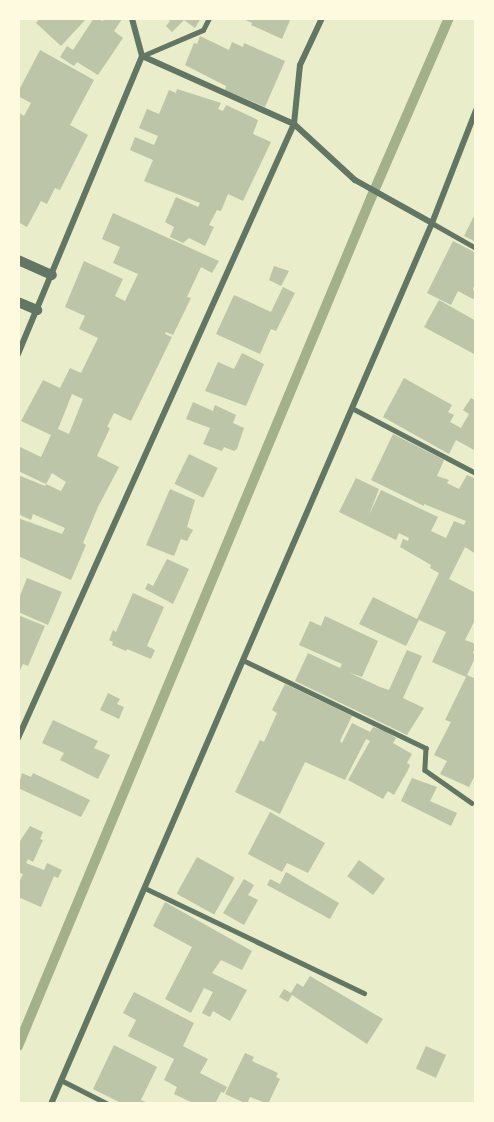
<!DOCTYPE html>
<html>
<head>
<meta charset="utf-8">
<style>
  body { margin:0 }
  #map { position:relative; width:494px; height:1122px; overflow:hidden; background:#e9edc9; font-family:"Crimson Pro",serif }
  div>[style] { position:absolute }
  .stream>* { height:10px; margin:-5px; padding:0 5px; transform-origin:5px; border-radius:5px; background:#a3b18a }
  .building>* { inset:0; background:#bcc5a7; transform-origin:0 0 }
  .service>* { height:4.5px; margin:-2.25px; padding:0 2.25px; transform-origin:2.25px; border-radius:2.25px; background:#617663 }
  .minor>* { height:6px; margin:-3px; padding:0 3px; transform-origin:3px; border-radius:3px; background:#617663 }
  .tertiary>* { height:10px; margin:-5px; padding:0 5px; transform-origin:5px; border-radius:5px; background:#617663 }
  span { translate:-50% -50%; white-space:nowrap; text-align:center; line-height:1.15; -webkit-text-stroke:6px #fefae0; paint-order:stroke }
  .frame { position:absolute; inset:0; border:20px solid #fefae0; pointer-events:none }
</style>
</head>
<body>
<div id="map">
  <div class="stream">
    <div style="left:18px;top:1046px;width:919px;rotate:-67.4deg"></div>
    <div style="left:371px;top:198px;width:196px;rotate:-66.6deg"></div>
  </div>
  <div class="building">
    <div style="clip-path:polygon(40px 18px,87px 18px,61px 46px,36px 23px)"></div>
    <div style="clip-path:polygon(94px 18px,103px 21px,105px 18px,122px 19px,114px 31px,123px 38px,98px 75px,77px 62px,74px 66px,60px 57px,67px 46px,73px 50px)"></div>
    <div style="clip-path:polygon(166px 18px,201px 18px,195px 28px,184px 20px,172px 32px,166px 26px,170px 21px)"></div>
    <div style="clip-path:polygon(241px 18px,291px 18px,282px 39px,251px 25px,252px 23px)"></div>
    <div style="clip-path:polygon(200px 36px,229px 50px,232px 42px,243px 47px,244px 43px,285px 61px,265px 107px,225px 90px,226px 86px,185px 65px,194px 43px,197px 44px)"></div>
    <div style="clip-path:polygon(40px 50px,94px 80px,70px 125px,88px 135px,60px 190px,55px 188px,47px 204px,41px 201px,27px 227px,18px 222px,18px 112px,24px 116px,31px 103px,18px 96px,18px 92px)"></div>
    <div style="clip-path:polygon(177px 89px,221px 103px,218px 109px,223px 111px,226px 105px,258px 120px,253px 134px,271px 142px,243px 201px,228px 194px,221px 211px,217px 210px,209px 225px,214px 227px,205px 246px,189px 238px,183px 243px,170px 237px,174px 227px,165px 222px,176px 197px,198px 207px,200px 203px,144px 181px,153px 160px,130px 150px,135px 137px,154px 145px,158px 136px,139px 128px,147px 109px,159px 114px,169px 90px,176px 93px)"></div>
    <div style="clip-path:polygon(476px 212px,476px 242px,464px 236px)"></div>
    <div style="clip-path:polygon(evenodd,113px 213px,219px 261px,212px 273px,201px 267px,187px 297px,191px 298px,173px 335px,166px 332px,165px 334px,172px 337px,131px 421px,114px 413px,107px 427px,110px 428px,97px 456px,119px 467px,98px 507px,83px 543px,86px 545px,71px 580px,18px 556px,18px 518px,62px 534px,65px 528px,33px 514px,31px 520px,18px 514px,18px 475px,45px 486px,46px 484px,18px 471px,18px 446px,41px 457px,51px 435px,21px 421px,43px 380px,60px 388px,70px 368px,81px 373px,98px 338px,79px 329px,85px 316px,65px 307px,84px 261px,123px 279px,115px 296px,125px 301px,138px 274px,113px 263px,120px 247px,102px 239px,113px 213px,72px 394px,83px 399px,69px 434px,58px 429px,72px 394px,113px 213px,52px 473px,66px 482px,61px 491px,46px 484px,52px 473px)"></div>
    <div style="clip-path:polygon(453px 241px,476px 253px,476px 282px,473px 289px,476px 295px,473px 299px,458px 291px,451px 305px,427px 293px)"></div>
    <div style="clip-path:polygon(274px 266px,289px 271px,281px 286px,269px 280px)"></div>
    <div style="clip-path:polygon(283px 287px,295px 293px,276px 331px,271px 329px,260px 354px,216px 334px,234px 295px,271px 312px)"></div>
    <div style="clip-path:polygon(439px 300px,476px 321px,476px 355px,424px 327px)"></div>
    <div style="clip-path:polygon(242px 353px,264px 364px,246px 406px,205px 391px,218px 362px,234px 369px)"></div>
    <div style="clip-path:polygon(404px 378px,452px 405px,448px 412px,454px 415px,450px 422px,461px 428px,469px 414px,463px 410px,471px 398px,476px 401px,476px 451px,456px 440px,449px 454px,383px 417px)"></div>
    <div style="clip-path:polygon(193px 402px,213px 411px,215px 405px,236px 415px,233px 423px,244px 428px,237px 449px,234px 451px,224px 447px,222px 451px,203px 444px,210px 428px,186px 419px)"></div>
    <div style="clip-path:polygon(393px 434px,444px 460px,437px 476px,449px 480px,447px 483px,459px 489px,467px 475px,476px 479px,476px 554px,465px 547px,449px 579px,476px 593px,476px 618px,465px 640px,476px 644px,473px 653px,476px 656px,467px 675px,476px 679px,476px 773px,469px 787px,440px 774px,447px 761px,434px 755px,451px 722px,445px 720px,466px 677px,432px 662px,446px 632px,419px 620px,406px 646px,359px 624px,373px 597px,417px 619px,439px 573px,430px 568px,431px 565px,400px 547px,403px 539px,408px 541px,409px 538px,399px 533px,396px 540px,339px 512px,356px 478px,379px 489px,369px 515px,381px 490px,438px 517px,431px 531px,446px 538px,454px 521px,464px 525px,466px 521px,424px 504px,424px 506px,371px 480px)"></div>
    <div style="left:189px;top:454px;width:32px;height:33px;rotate:26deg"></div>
    <div style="clip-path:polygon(170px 489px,195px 500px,187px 527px,193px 530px,187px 541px,181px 539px,174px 556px,146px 545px)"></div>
    <div style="clip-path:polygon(167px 559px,189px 569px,173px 604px,145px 589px,148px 583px,153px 586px)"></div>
    <div style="clip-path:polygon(27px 578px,62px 592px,48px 625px,18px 612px,18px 601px)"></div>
    <div style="clip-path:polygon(133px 593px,164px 607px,147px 646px,155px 650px,151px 659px,127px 649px,126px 651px,112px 645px,113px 642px,109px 640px,113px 630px,116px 632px)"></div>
    <div style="clip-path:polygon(18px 615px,45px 626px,28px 666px,23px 664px,18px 675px)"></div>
    <div style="clip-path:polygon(325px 616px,378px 641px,362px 677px,348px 672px,380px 687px,389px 690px,407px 650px,422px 656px,403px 698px,424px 708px,407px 735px,295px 681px,308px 653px,340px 668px,342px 664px,299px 645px,310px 621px,321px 626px)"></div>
    <div style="clip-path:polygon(285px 684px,352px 716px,340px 741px,342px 743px,352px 723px,370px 732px,373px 727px,385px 731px,396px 738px,393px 743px,412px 754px,407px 763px,410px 765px,408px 770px,394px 795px,388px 791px,383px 799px,348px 780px,370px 741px,366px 739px,345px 780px,305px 762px,280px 814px,235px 792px,260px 740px,264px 742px,277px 713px,272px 710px)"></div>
    <div style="clip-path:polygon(108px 693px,120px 699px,117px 704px,124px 707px,119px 719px,100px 710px)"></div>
    <div style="clip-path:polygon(53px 720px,98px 741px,94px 748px,110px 755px,98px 779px,60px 760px,64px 753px,42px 743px)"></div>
    <div style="clip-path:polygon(22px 773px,31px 777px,33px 773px,90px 800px,81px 817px,18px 788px)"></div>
    <div style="clip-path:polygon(412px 778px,437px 787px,430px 801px,457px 813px,451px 826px,401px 801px)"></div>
    <div style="clip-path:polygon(270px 812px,325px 843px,308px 873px,287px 863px,282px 872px,248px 854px)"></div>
    <div style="clip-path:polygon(30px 826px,43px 832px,40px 839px,43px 840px,33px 862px,28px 859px,26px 863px,44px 870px,47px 863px,62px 870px,58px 878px,54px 876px,41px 907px,18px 897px,18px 885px,23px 874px,18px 872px,18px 844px)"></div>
    <div style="left:197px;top:857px;width:43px;height:42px;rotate:29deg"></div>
    <div style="left:359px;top:860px;width:32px;height:20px;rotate:36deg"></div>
    <div style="clip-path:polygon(286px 872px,339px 903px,330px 919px,267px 885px,270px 879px,280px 884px)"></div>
    <div style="clip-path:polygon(244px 879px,254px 885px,248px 895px,258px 900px,244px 925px,223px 913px)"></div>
    <div style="clip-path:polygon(165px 902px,252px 951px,242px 970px,221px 960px,212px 973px,247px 990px,230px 1021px,213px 1011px,210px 1017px,202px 1013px,213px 992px,204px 988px,191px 1013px,165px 999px,192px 947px,153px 926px)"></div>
    <div style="clip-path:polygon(310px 976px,383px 1019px,367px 1044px,292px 995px,288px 1002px,279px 997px,284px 989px,291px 993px,297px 983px,303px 987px)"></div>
    <div style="clip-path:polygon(134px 992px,194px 1023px,183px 1046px,208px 1059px,200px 1073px,227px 1087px,224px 1093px,221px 1092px,215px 1104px,195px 1104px,174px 1094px,177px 1087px,164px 1080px,174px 1059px,128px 1036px,136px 1020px,123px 1013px)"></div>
    <div style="clip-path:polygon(114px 1045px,157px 1067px,141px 1100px,150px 1104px,123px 1104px,93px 1089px)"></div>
    <div style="left:426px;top:1046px;width:22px;height:25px;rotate:24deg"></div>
    <div style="clip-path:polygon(245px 1053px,254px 1057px,252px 1061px,278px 1073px,276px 1077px,280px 1079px,268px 1104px,250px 1097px,247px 1104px,225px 1094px)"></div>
  </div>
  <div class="service">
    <div style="left:142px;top:56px;width:66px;rotate:-23.1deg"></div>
    <div style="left:203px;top:30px;width:13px;rotate:-63deg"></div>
    <div style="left:432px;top:223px;width:51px;rotate:29.6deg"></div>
    <div style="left:352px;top:408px;width:140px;rotate:27.7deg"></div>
    <div style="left:243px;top:660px;width:203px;rotate:25.7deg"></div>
    <div style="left:426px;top:748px;width:22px;rotate:93deg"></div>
    <div style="left:425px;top:770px;width:57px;rotate:35.1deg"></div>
    <div style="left:145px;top:888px;width:243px;rotate:25.6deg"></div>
    <div style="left:61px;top:1080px;width:53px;rotate:27.1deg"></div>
  </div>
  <div class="minor">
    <div style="left:142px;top:56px;width:167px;rotate:24.1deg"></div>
    <div style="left:294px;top:124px;width:83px;rotate:42.6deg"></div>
    <div style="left:355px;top:180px;width:88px;rotate:29.2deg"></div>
    <div style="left:18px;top:354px;width:323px;rotate:-67.4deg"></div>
    <div style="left:142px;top:56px;width:39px;rotate:-105deg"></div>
    <div style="left:18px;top:738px;width:673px;rotate:-65.8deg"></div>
    <div style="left:294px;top:124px;width:59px;rotate:-84.2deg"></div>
    <div style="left:300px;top:65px;width:52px;rotate:-64.9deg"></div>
    <div style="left:51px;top:1104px;width:960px;rotate:-66.61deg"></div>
    <div style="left:432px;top:223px;width:121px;rotate:-68.7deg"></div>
  </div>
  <div class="tertiary">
    <div style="left:18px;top:260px;width:37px;rotate:24deg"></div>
    <div style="left:18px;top:302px;width:21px;rotate:23deg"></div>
  </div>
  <div class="frame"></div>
</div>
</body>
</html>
